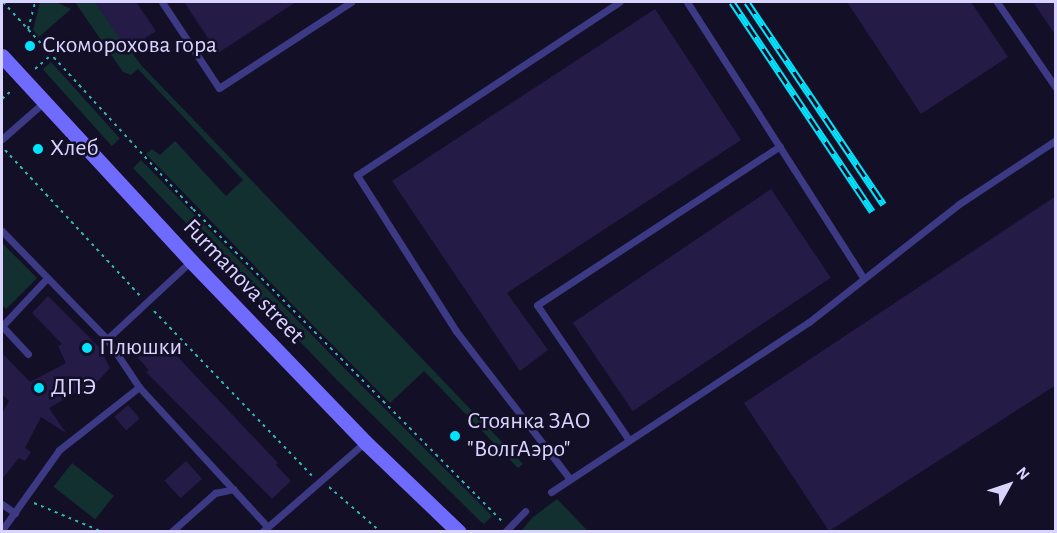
<!DOCTYPE html>
<html>
<head>
<meta charset="utf-8">
<style>
  body { margin:0 }
  #map { position:relative; width:1057px; height:533px; overflow:hidden; background:#130f26; font-family:"Alegreya Sans",sans-serif }
  div>[style] { position:absolute }
  .green>* { inset:0; background:#12302f; transform-origin:0 0 }
  .building>* { inset:0; background:#241b47; transform-origin:0 0 }
  .path>* { height:2px; margin-top:-1px; transform-origin:0; background:repeating-linear-gradient(90deg,#2fb8b0 0 3px,transparent 0 7.5px) }
  .lane>* { height:7px; margin:-3.5px; padding:0 3.5px; transform-origin:3.5px; border-radius:3.5px; background:#3d3a85 }
  .secondary>* { height:15px; margin:-7.5px; padding:0 7.5px; transform-origin:7.5px; border-radius:7.5px; background:#6f6bff }
  .rail>* { height:7px; margin-top:-3.5px; transform-origin:0; background:repeating-linear-gradient(90deg,#130f26 0 14px,#00e5ff 0 28px); box-sizing:border-box; border-block:2px solid #00e5ff }
  .dots>* { width:16px; height:16px; translate:-50% -50%; box-sizing:border-box; border:3px solid #130f26; border-radius:50% }
  span { translate:-50% -50%; white-space:nowrap; text-align:center; line-height:1.15; -webkit-text-stroke:5px #130f26; paint-order:stroke }
  .poi-label { font-size:24px; color:#d9d4ff }
  .left { translate:0 -50%; text-align:left }
  .street-label { font-size:24px; color:#d9d4ff }
  .frame { position:absolute; inset:0; border:3px solid #d9d4ff; pointer-events:none }
  .north { position:absolute; left:979px; top:455px; width:60px; height:60px; -webkit-text-stroke:4px #130f26; paint-order:stroke; rotate:50deg; font-size:16px; font-weight:700; line-height:24px; text-align:center; color:#d9d4ff }
  .north::after { content:''; display:block; margin:auto; width:21px; height:27px; background:#d9d4ff; clip-path:polygon(50% 0,100% 100%,50% 72%,0 100%) }
</style>
</head>
<body>
<div id="map">
  <div class="green">
    <div style="clip-path:polygon(40px 2px,56px 2px,71px 9px,39px 37px,33px 30px)"></div>
    <div style="clip-path:polygon(75px 2px,95px 2px,141px 65px,523px 464px,518px 468px,424px 371px,390px 403px,269px 281px,146px 154px,152px 149px,160px 155px,175px 141px,226px 196px,243px 180px,138px 69px,131px 75px,123px 72px)"></div>
    <div style="left:51px;top:62px;width:103px;height:11px;rotate:48deg"></div>
    <div style="clip-path:polygon(141px 160px,347px 371px,492px 516px,484px 524px,480px 521px,337px 380px,133px 168px)"></div>
    <div style="clip-path:polygon(2px 243px,37px 278px,6px 309px,2px 305px)"></div>
    <div style="left:72px;top:463px;width:53px;height:30px;rotate:38deg"></div>
    <div style="clip-path:polygon(557px 499px,588px 531px,521px 531px,532px 518px)"></div>
  </div>
  <div class="building">
    <div style="clip-path:polygon(95px 2px,136px 2px,156px 31px,127px 50px)"></div>
    <div style="clip-path:polygon(184px 2px,296px 2px,218px 53px)"></div>
    <div style="clip-path:polygon(847px 2px,971px 2px,1008px 57px,921px 114px)"></div>
    <div style="clip-path:polygon(1033px 2px,1056px 2px,1056px 36px)"></div>
    <div style="clip-path:polygon(655px 9px,741px 140px,507px 293px,548px 350px,520px 371px,392px 181px)"></div>
    <div style="left:771px;top:189px;width:107px;height:239px;rotate:56deg"></div>
    <div style="clip-path:polygon(1056px 196px,1056px 385px,829px 531px,744px 403px)"></div>
    <div style="clip-path:polygon(48px 296px,99px 347px,110px 368px,84px 396px,80px 390px,49px 408px,66px 433px,41px 417px,25px 448px,31px 452px,25px 461px,19px 458px,2px 479px,2px 413px,9px 401px,2px 394px,2px 353px,30px 382px,66px 363px,58px 346px,62px 344px,32px 313px)"></div>
    <div style="clip-path:polygon(156px 342px,171px 357px,175px 354px,278px 463px,276px 465px,291px 481px,272px 499px,146px 372px,149px 370px,138px 358px)"></div>
    <div style="left:128px;top:405px;width:18px;height:18px;rotate:49deg"></div>
    <div style="left:186px;top:461px;width:24px;height:29px;rotate:48deg"></div>
  </div>
  <div class="path">
    <div style="left:3px;top:2px;width:281px;rotate:47.5deg"></div>
    <div style="left:193px;top:209px;width:439px;rotate:45.3deg"></div>
    <div style="left:28px;top:29px;width:28px;rotate:-75deg"></div>
    <div style="left:35px;top:69px;width:21px;rotate:-41deg"></div>
    <div style="left:2px;top:99px;width:15px;rotate:-42deg"></div>
    <div style="left:5px;top:150px;width:199px;rotate:47.2deg"></div>
    <div style="left:154px;top:311px;width:228px;rotate:46.2deg"></div>
    <div style="left:329px;top:487px;width:69px;rotate:40.9deg"></div>
    <div style="left:34px;top:503px;width:75px;rotate:22.8deg"></div>
  </div>
  <div class="lane">
    <div style="left:162px;top:2px;width:103px;rotate:56.5deg"></div>
    <div style="left:219px;top:88px;width:158px;rotate:-33.1deg"></div>
    <div style="left:687px;top:2px;width:325px;rotate:57.4deg"></div>
    <div style="left:997px;top:2px;width:104px;rotate:55.5deg"></div>
    <div style="left:2px;top:139px;width:55px;rotate:-41.3deg"></div>
    <div style="left:2px;top:231px;width:151px;rotate:45.8deg"></div>
    <div style="left:107px;top:339px;width:58px;rotate:56.3deg"></div>
    <div style="left:139px;top:387px;width:189px;rotate:47.4deg"></div>
    <div style="left:107px;top:339px;width:115px;rotate:-42.9deg"></div>
    <div style="left:28px;top:354px;width:38px;rotate:-133deg"></div>
    <div style="left:2px;top:326px;width:66px;rotate:-46.8deg"></div>
    <div style="left:629px;top:440px;width:163px;rotate:-124.3deg"></div>
    <div style="left:537px;top:305px;width:290px;rotate:-33.2deg"></div>
    <div style="left:570px;top:479px;width:187px;rotate:-127.6deg"></div>
    <div style="left:456px;top:331px;width:185px;rotate:-122.4deg"></div>
    <div style="left:357px;top:175px;width:314px;rotate:-33.4deg"></div>
    <div style="left:551px;top:492px;width:309px;rotate:-33.4deg"></div>
    <div style="left:809px;top:322px;width:191px;rotate:-38.2deg"></div>
    <div style="left:959px;top:204px;width:116px;rotate:-33.4deg"></div>
    <div style="left:2px;top:504px;width:16px;rotate:35deg"></div>
    <div style="left:2px;top:530px;width:98px;rotate:-54.5deg"></div>
    <div style="left:59px;top:450px;width:102px;rotate:-38.2deg"></div>
    <div style="left:171px;top:532px;width:59px;rotate:-41.6deg"></div>
    <div style="left:215px;top:493px;width:19px;rotate:-12deg"></div>
    <div style="left:262px;top:532px;width:137px;rotate:-41.1deg"></div>
    <div style="left:505px;top:532px;width:29px;rotate:-46deg"></div>
  </div>
  <div class="secondary">
    <div style="left:2px;top:56px;width:279px;rotate:47.3deg"></div>
    <div style="left:191px;top:261px;width:251px;rotate:46.1deg"></div>
    <div style="left:365px;top:442px;width:130px;rotate:43.8deg"></div>
  </div>
  <div class="rail">
    <div style="left:732px;top:2px;width:252px;rotate:56.2deg"></div>
    <div style="left:747px;top:2px;width:244px;rotate:56deg"></div>
  </div>
  <div class="dots">
    <div style="left:30px;top:46px;background:#00e5ff"></div>
    <div style="left:38px;top:149px;background:#00e5ff"></div>
    <div style="left:87px;top:348px;background:#00e5ff"></div>
    <div style="left:39px;top:388px;background:#00e5ff"></div>
    <div style="left:455px;top:436px;background:#00e5ff"></div>
  </div>
  <div class="poi-label">
    <span class="left" style="left:42px;top:46px">Скоморохова гора</span>
    <span class="left" style="left:50px;top:149px">Хлеб</span>
    <span class="left" style="left:99px;top:348px">Плюшки</span>
    <span class="left" style="left:51px;top:388px">ДПЭ</span>
    <span class="left" style="left:467px;top:436px">Стоянка ЗАО<br>"ВолгАэро"</span>
  </div>
  <div class="street-label">
    <span style="left:243px;top:282px;rotate:46deg">Furmanova street</span>
  </div>
  <div class="frame"></div>
  <div class="north">N</div>
</div>
</body>
</html>
